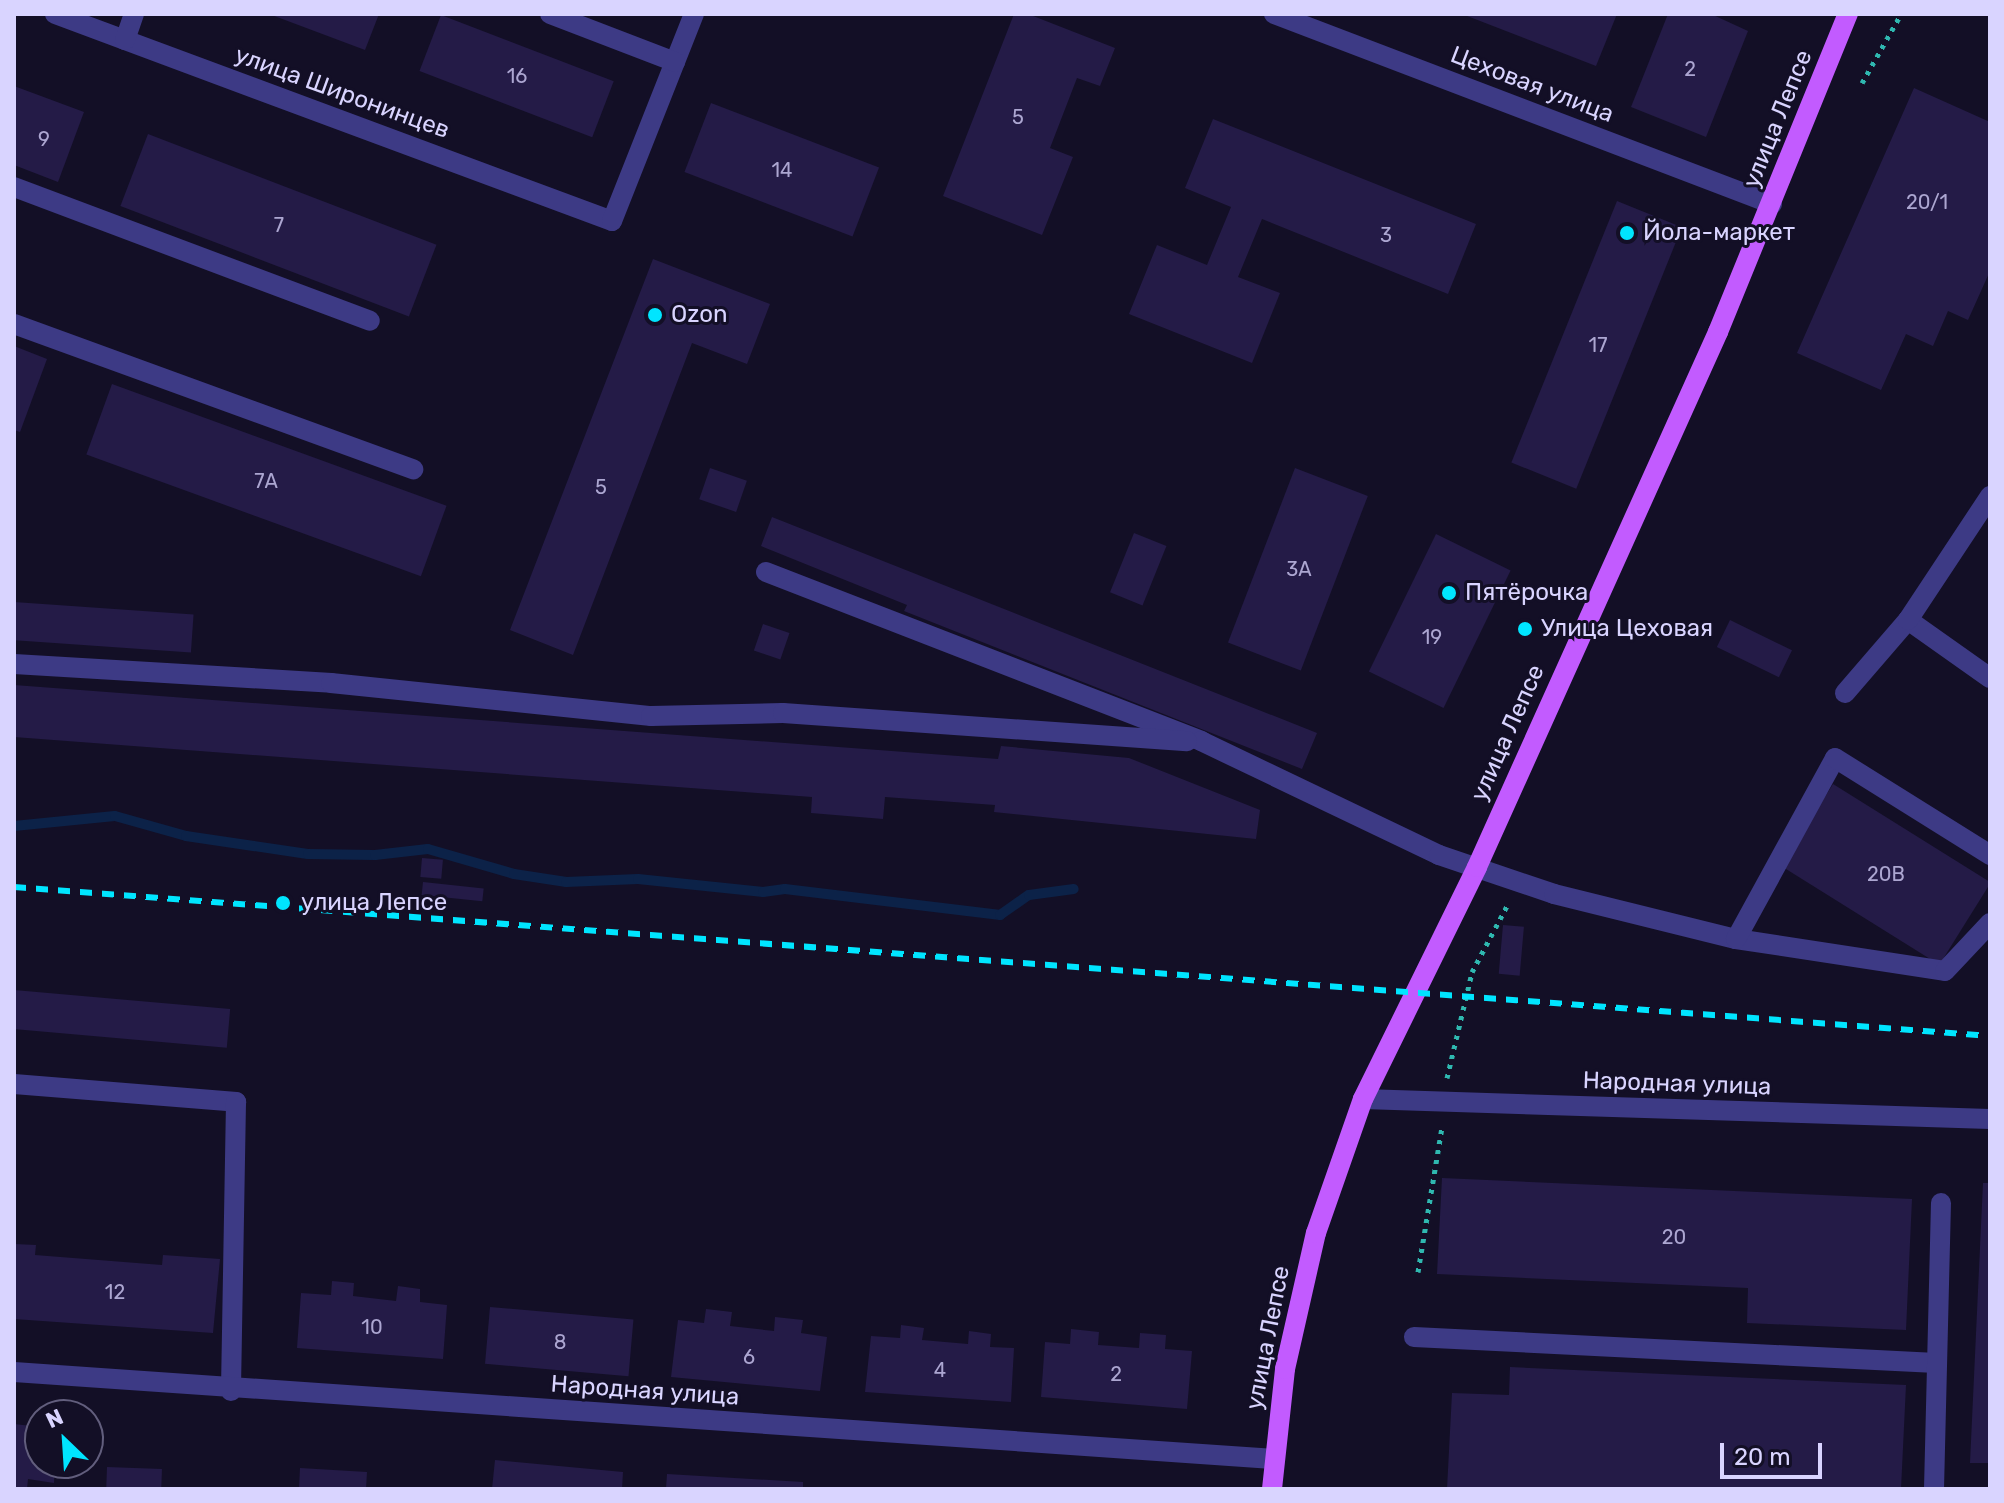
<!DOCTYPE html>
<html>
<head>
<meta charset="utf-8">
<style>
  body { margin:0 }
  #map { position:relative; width:2004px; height:1503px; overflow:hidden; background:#130f26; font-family:Rubik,sans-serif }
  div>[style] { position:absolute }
  .stream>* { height:10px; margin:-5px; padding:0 5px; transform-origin:5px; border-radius:5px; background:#0c2248 }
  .building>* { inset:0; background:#241b47; transform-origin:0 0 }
  .path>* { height:5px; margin-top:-2.5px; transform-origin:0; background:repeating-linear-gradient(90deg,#2fb8b0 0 4px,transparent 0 10px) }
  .minor>* { height:20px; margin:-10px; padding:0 10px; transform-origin:10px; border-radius:10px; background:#3d3a85 }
  .major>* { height:20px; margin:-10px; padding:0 10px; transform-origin:10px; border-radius:10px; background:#c25bff }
  .rail>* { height:6px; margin-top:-3px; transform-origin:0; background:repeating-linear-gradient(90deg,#00e5ff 0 12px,transparent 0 22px) }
  .dots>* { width:22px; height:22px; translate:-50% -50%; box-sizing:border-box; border:4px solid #130f26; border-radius:50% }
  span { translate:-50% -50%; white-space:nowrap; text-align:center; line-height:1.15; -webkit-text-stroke:6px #130f26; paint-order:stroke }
  .number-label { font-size:20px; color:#aca6d1 }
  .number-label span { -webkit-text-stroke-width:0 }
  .street-label { font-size:24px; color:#d9d4ff }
  .poi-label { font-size:24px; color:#d9d4ff }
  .left { translate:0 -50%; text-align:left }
  .frame { position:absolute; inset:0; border:16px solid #d9d4ff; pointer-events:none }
  .north { position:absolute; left:24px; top:1399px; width:80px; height:80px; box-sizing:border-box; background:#130f26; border:2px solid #625e7d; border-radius:50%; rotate:335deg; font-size:22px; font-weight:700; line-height:32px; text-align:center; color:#d9d4ff }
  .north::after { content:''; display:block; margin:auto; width:28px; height:36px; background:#00e5ff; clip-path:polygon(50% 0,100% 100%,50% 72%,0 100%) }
  .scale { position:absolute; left:1720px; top:1443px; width:102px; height:36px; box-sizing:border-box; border:4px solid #d9d4ff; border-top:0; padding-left:10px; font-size:24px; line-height:28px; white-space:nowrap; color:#d9d4ff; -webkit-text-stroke:6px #130f26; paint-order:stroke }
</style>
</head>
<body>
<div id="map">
  <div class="stream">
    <div style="left:14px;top:826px;width:101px;rotate:-5.7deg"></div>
    <div style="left:115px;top:816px;width:74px;rotate:15.7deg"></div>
    <div style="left:186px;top:836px;width:123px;rotate:8.4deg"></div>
    <div style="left:308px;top:854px;width:67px;rotate:0.9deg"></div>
    <div style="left:375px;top:855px;width:53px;rotate:-6.5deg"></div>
    <div style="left:428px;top:849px;width:90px;rotate:16.2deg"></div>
    <div style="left:514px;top:874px;width:53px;rotate:8.7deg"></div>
    <div style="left:566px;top:882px;width:72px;rotate:-2.4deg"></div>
    <div style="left:638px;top:879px;width:126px;rotate:5.9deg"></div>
    <div style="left:763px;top:892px;width:22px;rotate:-8deg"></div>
    <div style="left:785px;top:889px;width:217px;rotate:6.9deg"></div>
    <div style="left:1000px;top:915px;width:35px;rotate:-35deg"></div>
    <div style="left:1029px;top:895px;width:45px;rotate:-7.6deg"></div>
  </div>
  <div class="building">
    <div style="clip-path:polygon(269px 14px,379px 14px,365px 50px)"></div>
    <div style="clip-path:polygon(1014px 14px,1028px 14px,1115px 48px,1100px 86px,1077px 78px,1050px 148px,1073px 157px,1042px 235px,943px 196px)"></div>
    <div style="clip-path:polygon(1462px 14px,1617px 14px,1596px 66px)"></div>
    <div style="clip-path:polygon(1668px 14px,1711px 14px,1748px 31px,1706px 137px,1631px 107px)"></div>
    <div style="left:441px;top:15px;width:185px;height:60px;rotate:21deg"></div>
    <div style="clip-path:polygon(14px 86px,84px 112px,58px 182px,14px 165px)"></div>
    <div style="clip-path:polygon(1914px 88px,1990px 122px,1990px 271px,1968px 320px,1948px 311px,1933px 346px,1906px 334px,1881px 390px,1797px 353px)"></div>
    <div style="left:711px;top:103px;width:180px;height:74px;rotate:21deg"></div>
    <div style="clip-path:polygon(1213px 119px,1476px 224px,1448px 294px,1262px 219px,1238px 277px,1280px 293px,1252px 363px,1129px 314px,1157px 245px,1207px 265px,1231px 207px,1185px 188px)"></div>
    <div style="left:148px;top:134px;width:309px;height:77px;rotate:21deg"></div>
    <div style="left:1617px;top:201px;width:70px;height:282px;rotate:22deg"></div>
    <div style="clip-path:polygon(653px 259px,770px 304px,747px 364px,692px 343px,573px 655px,510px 630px)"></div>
    <div style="clip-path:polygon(14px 346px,47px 359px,20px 432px,14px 430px)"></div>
    <div style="left:112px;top:384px;width:356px;height:75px;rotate:20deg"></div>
    <div style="left:710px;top:468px;width:39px;height:33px;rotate:19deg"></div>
    <div style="left:1295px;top:468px;width:78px;height:187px;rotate:21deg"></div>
    <div style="clip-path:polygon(772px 517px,1317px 733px,1302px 769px,904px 611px,907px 605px,761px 546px)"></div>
    <div style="left:1134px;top:533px;width:35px;height:64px;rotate:22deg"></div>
    <div style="left:1436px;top:534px;width:83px;height:153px;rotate:26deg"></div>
    <div style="left:14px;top:602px;width:180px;height:38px;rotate:4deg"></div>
    <div style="left:1730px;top:620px;width:69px;height:30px;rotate:26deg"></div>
    <div style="left:763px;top:624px;width:28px;height:28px;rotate:19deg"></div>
    <div style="clip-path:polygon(14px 685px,998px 759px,1001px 746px,1129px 758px,1260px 810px,1256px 839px,994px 812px,995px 805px,885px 797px,883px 819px,811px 813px,812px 797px,14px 737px)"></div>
    <div style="left:1833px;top:784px;width:186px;height:97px;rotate:32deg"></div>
    <div style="left:422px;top:858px;width:21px;height:19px;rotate:5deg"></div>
    <div style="left:423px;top:882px;width:61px;height:13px;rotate:6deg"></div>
    <div style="left:1503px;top:925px;width:21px;height:49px;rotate:5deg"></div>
    <div style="left:14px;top:990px;width:217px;height:39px;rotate:5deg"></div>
    <div style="clip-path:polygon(1442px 1178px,1912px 1199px,1906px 1330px,1747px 1323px,1748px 1288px,1437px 1274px)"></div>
    <div style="clip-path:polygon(1983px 1183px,1990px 1183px,1990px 1463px,1970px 1463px)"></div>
    <div style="clip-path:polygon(14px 1244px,36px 1245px,35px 1255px,162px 1265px,163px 1255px,220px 1259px,213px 1333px,14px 1319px)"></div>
    <div style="clip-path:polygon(332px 1281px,354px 1283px,353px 1296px,396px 1301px,398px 1286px,420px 1289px,420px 1302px,447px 1305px,443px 1359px,297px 1348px,301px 1293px,331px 1295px)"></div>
    <div style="left:490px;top:1307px;width:144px;height:57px;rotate:5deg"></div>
    <div style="clip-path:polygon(706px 1309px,732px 1312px,730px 1326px,774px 1331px,775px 1317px,803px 1320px,801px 1333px,827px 1337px,820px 1391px,671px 1377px,678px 1320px,704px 1323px)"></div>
    <div style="clip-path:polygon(901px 1325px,924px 1328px,922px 1340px,968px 1344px,969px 1331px,991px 1334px,990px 1347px,1014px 1348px,1011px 1402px,865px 1392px,871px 1336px,900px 1338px)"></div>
    <div style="clip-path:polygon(1071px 1329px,1099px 1332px,1098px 1345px,1139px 1348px,1140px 1333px,1166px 1335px,1165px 1349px,1192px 1351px,1187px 1409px,1041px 1397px,1045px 1342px,1070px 1344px)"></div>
    <div style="clip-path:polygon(1510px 1367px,1906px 1385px,1901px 1489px,1447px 1489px,1452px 1393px,1509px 1395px)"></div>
    <div style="clip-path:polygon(14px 1424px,40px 1427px,40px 1463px,55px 1463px,54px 1483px,28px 1479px,27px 1489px,14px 1489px)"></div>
    <div style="clip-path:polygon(495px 1460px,623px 1472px,622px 1489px,492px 1489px)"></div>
    <div style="left:107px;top:1467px;width:55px;height:22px;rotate:2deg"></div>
    <div style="clip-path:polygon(300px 1468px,367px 1472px,366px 1489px,299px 1489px)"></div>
    <div style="clip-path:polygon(667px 1474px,803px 1482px,803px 1489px,666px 1489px)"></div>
  </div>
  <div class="path">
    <div style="left:1862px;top:83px;width:79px;rotate:-60.5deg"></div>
    <div style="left:1447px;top:1078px;width:109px;rotate:-76.7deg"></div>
    <div style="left:1472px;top:972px;width:77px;rotate:-62.1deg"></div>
    <div style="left:1418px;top:1272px;width:147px;rotate:-80.6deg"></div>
  </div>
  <div class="minor">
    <div style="left:55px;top:14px;width:594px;rotate:20.39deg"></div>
    <div style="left:612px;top:221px;width:223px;rotate:-68.4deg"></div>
    <div style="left:550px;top:14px;width:134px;rotate:21deg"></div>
    <div style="left:1274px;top:14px;width:533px;rotate:20.88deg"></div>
    <div style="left:125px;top:40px;width:28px;rotate:-71deg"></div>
    <div style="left:14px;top:187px;width:380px;rotate:20.6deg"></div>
    <div style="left:14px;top:324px;width:425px;rotate:20deg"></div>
    <div style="left:766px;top:572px;width:467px;rotate:21.2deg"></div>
    <div style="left:1201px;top:741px;width:264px;rotate:25.6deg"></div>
    <div style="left:1439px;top:855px;width:121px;rotate:18.7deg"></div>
    <div style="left:1554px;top:894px;width:187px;rotate:13.9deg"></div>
    <div style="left:1736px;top:939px;width:211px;rotate:8.7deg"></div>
    <div style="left:1945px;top:971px;width:66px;rotate:-46.8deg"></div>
    <div style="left:1908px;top:620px;width:100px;rotate:35.3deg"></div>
    <div style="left:14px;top:664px;width:318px;rotate:3.4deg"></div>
    <div style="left:331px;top:683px;width:322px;rotate:5.9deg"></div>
    <div style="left:651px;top:716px;width:132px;rotate:-1.3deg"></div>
    <div style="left:783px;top:713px;width:405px;rotate:4deg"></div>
    <div style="left:1845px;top:693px;width:96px;rotate:-49.2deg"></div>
    <div style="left:1908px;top:620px;width:149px;rotate:-56.5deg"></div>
    <div style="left:1736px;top:939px;width:206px;rotate:-61.3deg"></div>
    <div style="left:1835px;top:758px;width:183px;rotate:32deg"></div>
    <div style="left:14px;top:1084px;width:223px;rotate:4.6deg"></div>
    <div style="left:236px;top:1102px;width:289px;rotate:91deg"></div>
    <div style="left:1363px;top:1099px;width:627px;rotate:1.83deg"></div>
    <div style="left:1414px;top:1337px;width:523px;rotate:2.85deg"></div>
    <div style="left:14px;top:1372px;width:1263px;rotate:3.95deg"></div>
    <div style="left:1934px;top:1489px;width:286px;rotate:-88.6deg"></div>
  </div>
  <div class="major">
    <div style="left:1272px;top:1489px;width:121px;rotate:-83.8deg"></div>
    <div style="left:1285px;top:1369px;width:139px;rotate:-77.2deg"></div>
    <div style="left:1316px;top:1233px;width:142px;rotate:-70.7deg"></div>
    <div style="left:1363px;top:1099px;width:258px;rotate:-63.8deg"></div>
    <div style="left:1477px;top:867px;width:587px;rotate:-65.75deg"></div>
    <div style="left:1718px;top:332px;width:344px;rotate:-67.8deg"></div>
  </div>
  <div class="rail">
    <div style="left:14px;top:887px;width:1982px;rotate:4.31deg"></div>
  </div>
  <div class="dots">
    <div style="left:1627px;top:233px;background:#00e5ff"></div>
    <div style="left:655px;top:315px;background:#00e5ff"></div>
    <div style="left:1449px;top:593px;background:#00e5ff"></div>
    <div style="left:1525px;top:629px;background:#00e5ff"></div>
    <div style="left:283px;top:903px;background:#00e5ff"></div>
  </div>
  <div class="number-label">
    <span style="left:1690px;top:69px">2</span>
    <span style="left:517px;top:76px">16</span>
    <span style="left:1018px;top:117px">5</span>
    <span style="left:44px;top:139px">9</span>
    <span style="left:782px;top:170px">14</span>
    <span style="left:1927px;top:202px">20/1</span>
    <span style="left:279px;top:225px">7</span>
    <span style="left:1386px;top:235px">3</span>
    <span style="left:1598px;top:345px">17</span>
    <span style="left:266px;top:481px">7А</span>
    <span style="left:601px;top:487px">5</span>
    <span style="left:1299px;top:569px">3А</span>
    <span style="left:1432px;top:637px">19</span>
    <span style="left:1886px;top:874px">20В</span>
    <span style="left:1674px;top:1237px">20</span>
    <span style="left:115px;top:1292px">12</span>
    <span style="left:372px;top:1327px">10</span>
    <span style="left:560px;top:1342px">8</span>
    <span style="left:749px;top:1357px">6</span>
    <span style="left:940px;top:1370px">4</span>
    <span style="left:1116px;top:1374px">2</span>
  </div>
  <div class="street-label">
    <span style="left:1532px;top:85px;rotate:21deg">Цеховая улица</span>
    <span style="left:342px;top:93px;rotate:20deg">улица Широнинцев</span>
    <span style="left:1778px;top:119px;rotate:-68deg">улица Лепсе</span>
    <span style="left:1508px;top:733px;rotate:-66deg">улица Лепсе</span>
    <span style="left:1677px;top:1084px;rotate:2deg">Народная улица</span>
    <span style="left:1268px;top:1338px;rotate:-79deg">улица Лепсе</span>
    <span style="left:645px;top:1391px;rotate:4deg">Народная улица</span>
  </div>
  <div class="poi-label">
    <span class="left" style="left:1643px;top:233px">Йола-маркет</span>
    <span class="left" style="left:671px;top:315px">Ozon</span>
    <span class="left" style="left:1465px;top:593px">Пятёрочка</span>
    <span class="left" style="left:1541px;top:629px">Улица Цеховая</span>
    <span class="left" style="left:301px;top:903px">улица Лепсе</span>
  </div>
  <div class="frame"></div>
  <div class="north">N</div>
  <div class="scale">20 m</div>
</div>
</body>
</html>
